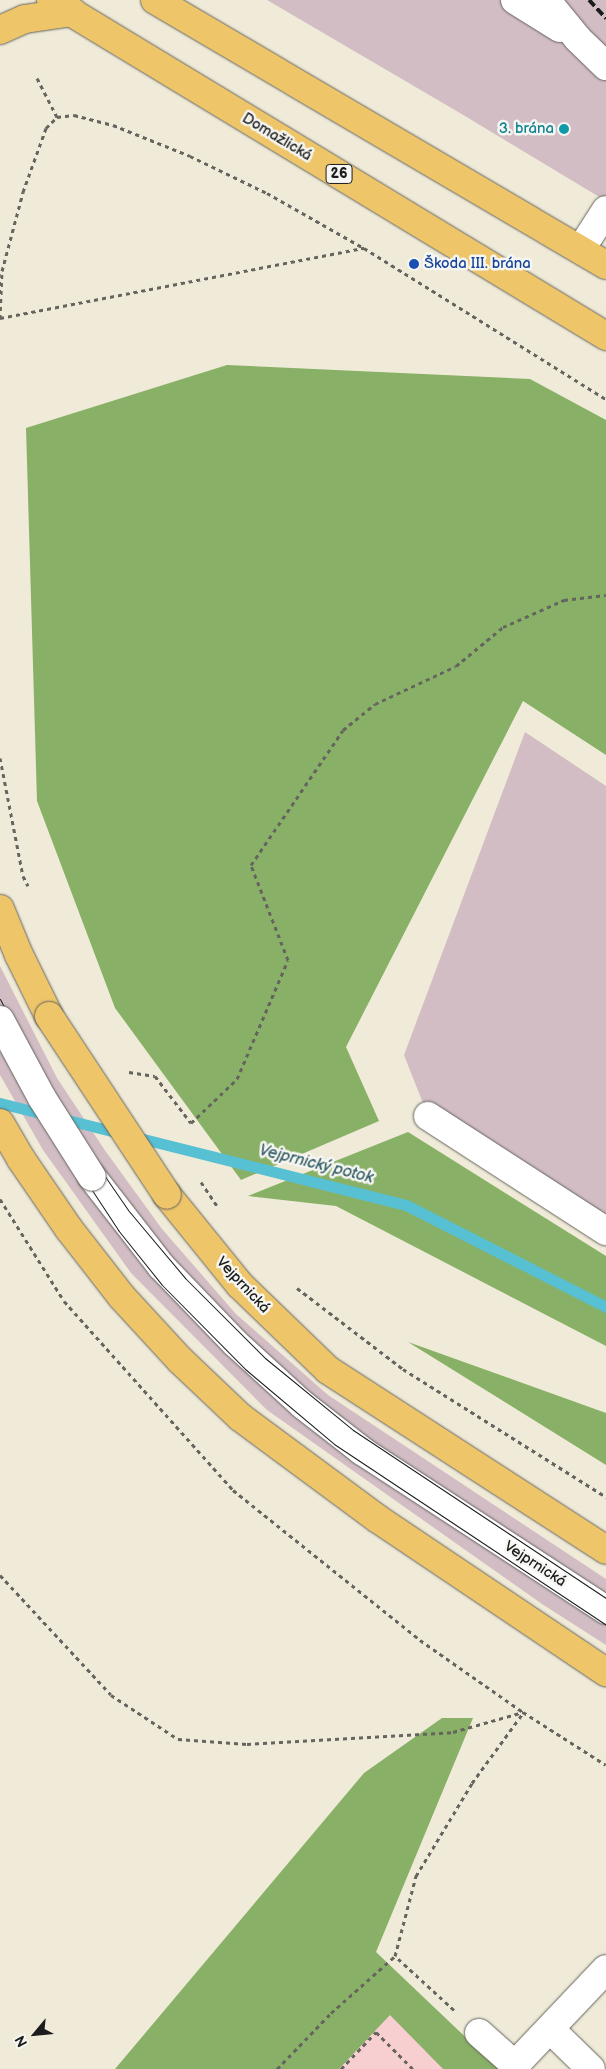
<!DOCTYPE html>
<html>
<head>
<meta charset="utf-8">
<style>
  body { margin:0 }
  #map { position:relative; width:606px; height:2069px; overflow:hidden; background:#f0ebd8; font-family:"Balsamiq Sans",sans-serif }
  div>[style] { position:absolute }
  .built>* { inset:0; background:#f7cfd0 }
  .industrial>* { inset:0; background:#d2bdc5 }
  .forest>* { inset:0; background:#88b066 }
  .stream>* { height:11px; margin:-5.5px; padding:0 5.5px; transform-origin:5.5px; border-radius:5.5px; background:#57c0d3 }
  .path>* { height:3px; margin-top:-1.5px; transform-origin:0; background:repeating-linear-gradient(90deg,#66645e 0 4px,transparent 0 8px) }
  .roads { filter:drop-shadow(0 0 1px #66645e) drop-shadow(0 0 1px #66645e) }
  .minor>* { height:28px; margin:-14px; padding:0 14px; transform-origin:14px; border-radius:14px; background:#fff }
  .major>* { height:28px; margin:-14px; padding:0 14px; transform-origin:14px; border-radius:14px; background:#eec569 }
  .tram>* { height:1px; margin:-0.5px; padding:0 0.5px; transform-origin:0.5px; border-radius:0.5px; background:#1c1c1c }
  .rail>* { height:4px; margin-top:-2px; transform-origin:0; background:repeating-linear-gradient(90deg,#1c1c1c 0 8px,transparent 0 12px) }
  .path-bridge>* { height:3px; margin-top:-1.5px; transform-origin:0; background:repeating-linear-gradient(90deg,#66645e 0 4px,transparent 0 8px) }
  .bridges { filter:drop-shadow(0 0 1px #66645e) drop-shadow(0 0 1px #66645e) }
  .minor-bridge>* { height:28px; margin:-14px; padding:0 14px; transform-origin:14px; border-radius:14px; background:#fff }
  .major-bridge>* { height:28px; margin:-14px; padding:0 14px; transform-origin:14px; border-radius:14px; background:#eec569 }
  .dots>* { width:14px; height:14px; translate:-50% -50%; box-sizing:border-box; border:2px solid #f6f6f2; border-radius:50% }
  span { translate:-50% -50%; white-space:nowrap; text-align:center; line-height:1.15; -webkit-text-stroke:5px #f6f6f2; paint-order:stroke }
  .shield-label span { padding:1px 4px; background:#f6f6f2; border:1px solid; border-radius:4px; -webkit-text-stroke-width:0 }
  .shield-label { font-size:14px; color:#1c1c1c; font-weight:700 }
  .culture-label { font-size:15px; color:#0d838f }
  .right { translate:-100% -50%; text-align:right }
  .street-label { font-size:15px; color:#1c1c1c }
  .transit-label { font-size:15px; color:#164399 }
  .left { translate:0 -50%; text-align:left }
  .water-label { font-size:16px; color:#345e65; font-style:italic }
  .north { position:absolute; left:10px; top:2009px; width:50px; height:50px; -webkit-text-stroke:4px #f6f6f2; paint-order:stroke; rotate:242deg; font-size:14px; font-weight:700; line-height:20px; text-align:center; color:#1c1c1c }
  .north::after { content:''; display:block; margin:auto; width:18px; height:22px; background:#1c1c1c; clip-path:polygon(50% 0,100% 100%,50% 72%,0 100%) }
</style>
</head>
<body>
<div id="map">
  <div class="built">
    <div style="clip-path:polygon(392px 1971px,495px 2069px,295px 2069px)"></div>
  </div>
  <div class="industrial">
    <div style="clip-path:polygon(267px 0,606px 0,606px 201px,465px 116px)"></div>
    <div style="clip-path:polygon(525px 732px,606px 786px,606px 1231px,428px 1116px,404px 1055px)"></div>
    <div style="clip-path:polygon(0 966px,57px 1078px,104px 1149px,162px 1229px,236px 1314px,328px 1395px,606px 1579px,606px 1645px,542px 1604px,267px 1410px,131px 1273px,43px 1150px,0 1075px)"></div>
  </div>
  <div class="forest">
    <div style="clip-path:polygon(227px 365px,530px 379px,606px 420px,606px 755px,523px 701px,346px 1047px,379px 1121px,241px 1180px,115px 1008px,37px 801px,26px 428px)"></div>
    <div style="clip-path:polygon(408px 1132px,606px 1256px,606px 1346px,336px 1206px,248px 1196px)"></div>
    <div style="clip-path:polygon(408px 1342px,606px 1413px,606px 1465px)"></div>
    <div style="clip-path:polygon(442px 1718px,473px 1718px,376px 1952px,499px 2069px,443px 2069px,390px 2015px,339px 2069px,115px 2069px,364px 1773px)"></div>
  </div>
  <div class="stream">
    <div style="left:0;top:1103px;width:419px;rotate:14.1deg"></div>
    <div style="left:406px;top:1205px;width:225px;rotate:27deg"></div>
  </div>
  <div class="path">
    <div style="left:37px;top:78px;width:44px;rotate:62.9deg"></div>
    <div style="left:0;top:318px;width:371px;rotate:-10.9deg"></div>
    <div style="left:364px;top:248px;width:285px;rotate:32deg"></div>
    <div style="left:0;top:318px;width:47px;rotate:-87.6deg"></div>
    <div style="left:2px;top:271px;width:82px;rotate:-75.1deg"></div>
    <div style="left:23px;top:192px;width:68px;rotate:-70.2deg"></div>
    <div style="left:46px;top:128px;width:16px;rotate:-45deg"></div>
    <div style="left:57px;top:117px;width:17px;rotate:-7deg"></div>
    <div style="left:74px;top:115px;width:40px;rotate:14.4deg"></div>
    <div style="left:113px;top:125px;width:83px;rotate:21.9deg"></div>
    <div style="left:190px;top:156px;width:85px;rotate:25.7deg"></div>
    <div style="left:267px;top:193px;width:112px;rotate:29.6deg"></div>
    <div style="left:0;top:758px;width:120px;rotate:79deg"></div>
    <div style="left:23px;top:876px;width:11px;rotate:63deg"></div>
    <div style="left:129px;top:1072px;width:26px;rotate:9deg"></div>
    <div style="left:155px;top:1076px;width:59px;rotate:52.5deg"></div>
    <div style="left:191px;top:1123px;width:64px;rotate:-43.7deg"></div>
    <div style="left:237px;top:1079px;width:129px;rotate:-66.8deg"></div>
    <div style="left:288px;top:960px;width:102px;rotate:-111.3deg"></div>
    <div style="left:251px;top:865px;width:163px;rotate:-55.7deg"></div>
    <div style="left:343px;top:730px;width:41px;rotate:-39.1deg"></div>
    <div style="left:375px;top:704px;width:89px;rotate:-25.1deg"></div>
    <div style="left:456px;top:666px;width:61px;rotate:-39.7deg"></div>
    <div style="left:503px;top:627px;width:67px;rotate:-23.9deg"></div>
    <div style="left:564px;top:600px;width:42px;rotate:-6.8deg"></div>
    <div style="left:0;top:1199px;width:120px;rotate:57.9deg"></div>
    <div style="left:64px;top:1301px;width:254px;rotate:48.2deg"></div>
    <div style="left:233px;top:1490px;width:240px;rotate:38.7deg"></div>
    <div style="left:420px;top:1640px;width:126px;rotate:35deg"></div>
    <div style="left:523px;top:1712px;width:98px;rotate:32.6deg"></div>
    <div style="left:297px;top:1288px;width:133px;rotate:37.4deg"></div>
    <div style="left:403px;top:1369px;width:240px;rotate:32.2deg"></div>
    <div style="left:0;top:1575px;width:163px;rotate:47.2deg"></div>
    <div style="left:111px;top:1695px;width:80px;rotate:33.3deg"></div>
    <div style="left:178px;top:1739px;width:69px;rotate:4.1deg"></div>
    <div style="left:247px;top:1744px;width:206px;rotate:-3.3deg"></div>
    <div style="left:453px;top:1732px;width:73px;rotate:-15.9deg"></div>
    <div style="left:454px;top:2010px;width:80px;rotate:-137.5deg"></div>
    <div style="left:395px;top:1956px;width:83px;rotate:-75.3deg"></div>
    <div style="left:416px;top:1876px;width:109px;rotate:-58.9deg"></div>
    <div style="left:472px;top:1783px;width:87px;rotate:-53.9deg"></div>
    <div style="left:277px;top:2069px;width:78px;rotate:-46deg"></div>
    <div style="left:331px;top:2013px;width:86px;rotate:-41.7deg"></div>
    <div style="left:341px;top:2069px;width:51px;rotate:-46.6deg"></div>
    <div style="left:376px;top:2032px;width:52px;rotate:45deg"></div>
  </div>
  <div class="roads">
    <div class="minor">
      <div style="left:515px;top:0;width:53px;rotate:31.9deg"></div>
      <div style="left:546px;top:0;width:50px;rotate:50.6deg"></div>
      <div style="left:578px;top:39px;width:39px;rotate:44deg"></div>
      <div style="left:581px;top:249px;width:46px;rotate:-57.3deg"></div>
      <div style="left:428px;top:1116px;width:212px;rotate:32.9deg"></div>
      <div style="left:92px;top:1177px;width:113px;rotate:52.2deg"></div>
      <div style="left:161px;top:1266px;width:107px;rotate:46.1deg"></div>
      <div style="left:235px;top:1343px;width:92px;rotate:42.4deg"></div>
      <div style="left:303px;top:1405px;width:75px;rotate:37.9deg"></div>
      <div style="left:362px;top:1451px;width:291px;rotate:33.1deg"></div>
      <div style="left:550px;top:2029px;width:57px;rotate:44.3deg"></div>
      <div style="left:479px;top:2033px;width:48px;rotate:41.6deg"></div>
      <div style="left:515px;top:2065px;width:132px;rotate:-46.5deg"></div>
    </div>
    <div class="major">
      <div style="left:51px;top:0;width:649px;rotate:31.19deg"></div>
      <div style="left:155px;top:0;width:523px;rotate:30.44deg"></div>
      <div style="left:0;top:30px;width:27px;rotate:-24deg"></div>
      <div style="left:25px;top:19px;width:48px;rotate:-8.5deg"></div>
      <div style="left:0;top:909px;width:50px;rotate:67.6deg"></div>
      <div style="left:19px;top:955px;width:68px;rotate:63.8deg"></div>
      <div style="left:0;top:1123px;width:42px;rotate:59.7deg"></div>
      <div style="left:21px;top:1159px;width:85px;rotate:55.6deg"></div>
      <div style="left:69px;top:1229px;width:86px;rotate:52.1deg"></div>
      <div style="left:122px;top:1297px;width:86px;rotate:47.4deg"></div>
      <div style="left:180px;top:1360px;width:83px;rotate:43.5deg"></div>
      <div style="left:240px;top:1417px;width:172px;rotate:36.5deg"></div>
      <div style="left:378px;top:1519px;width:275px;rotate:33.9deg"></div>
      <div style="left:167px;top:1195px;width:116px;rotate:51deg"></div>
      <div style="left:240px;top:1285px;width:122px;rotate:44deg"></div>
      <div style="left:328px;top:1370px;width:331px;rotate:32.9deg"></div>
    </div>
  </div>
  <div class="tram">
    <div style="left:0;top:999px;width:85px;rotate:62.5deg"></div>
    <div style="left:39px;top:1074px;width:58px;rotate:59deg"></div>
    <div style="left:69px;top:1124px;width:104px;rotate:55.5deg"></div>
    <div style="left:128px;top:1210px;width:89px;rotate:50deg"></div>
    <div style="left:185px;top:1278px;width:113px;rotate:45deg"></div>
    <div style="left:265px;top:1358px;width:114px;rotate:39.3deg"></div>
    <div style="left:353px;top:1430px;width:304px;rotate:33.6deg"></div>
    <div style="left:0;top:1044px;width:40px;rotate:62deg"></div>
    <div style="left:19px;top:1079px;width:181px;rotate:56.7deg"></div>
    <div style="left:118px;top:1230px;width:70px;rotate:51.3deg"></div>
    <div style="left:162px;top:1285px;width:118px;rotate:45.3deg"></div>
    <div style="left:245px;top:1369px;width:116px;rotate:40.1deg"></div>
    <div style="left:334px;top:1444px;width:327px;rotate:33.6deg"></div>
  </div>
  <div class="rail">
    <div style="left:589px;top:0;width:25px;rotate:47deg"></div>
  </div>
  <div class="path-bridge">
    <div style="left:201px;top:1182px;width:30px;rotate:56deg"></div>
  </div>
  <div class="bridges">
    <div class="minor-bridge">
      <div style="left:0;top:1020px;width:89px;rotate:61.7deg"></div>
      <div style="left:42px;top:1098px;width:93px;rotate:57.7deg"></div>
    </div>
    <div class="major-bridge">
      <div style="left:49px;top:1016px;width:214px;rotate:56.6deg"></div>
    </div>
  </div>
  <div class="dots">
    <div style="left:564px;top:129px;background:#0f9aa8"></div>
    <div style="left:414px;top:264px;background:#1a4fb4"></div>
  </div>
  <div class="shield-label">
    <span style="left:339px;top:174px">26</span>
  </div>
  <div class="culture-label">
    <span class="right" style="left:554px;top:129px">3. brána</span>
  </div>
  <div class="street-label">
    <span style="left:277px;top:137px;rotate:31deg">Domažlická</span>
    <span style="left:243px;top:1285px;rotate:47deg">Vejprnická</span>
    <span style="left:535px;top:1564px;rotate:33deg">Vejprnická</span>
  </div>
  <div class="transit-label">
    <span class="left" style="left:424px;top:264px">Škoda III. brána</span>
  </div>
  <div class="water-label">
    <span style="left:316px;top:1165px;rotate:14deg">Vejprnický potok</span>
  </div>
  <div class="north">N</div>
</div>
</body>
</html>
